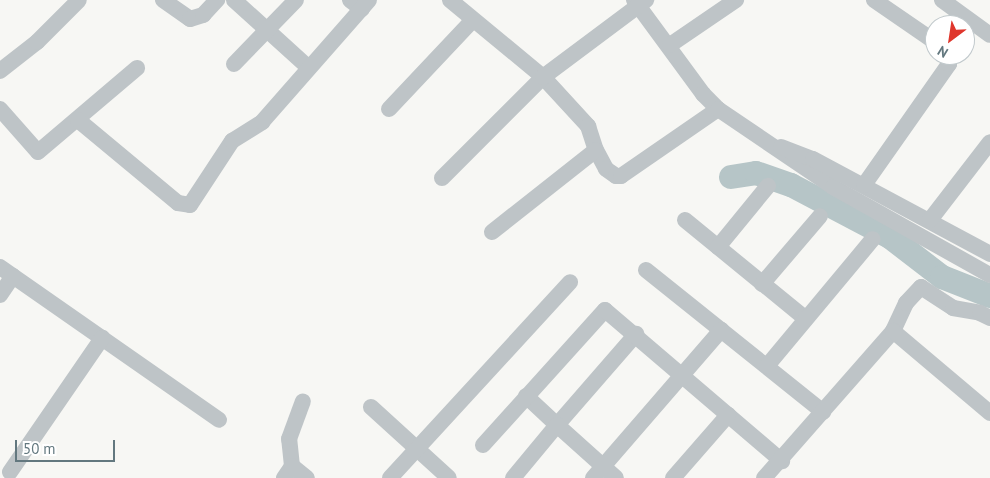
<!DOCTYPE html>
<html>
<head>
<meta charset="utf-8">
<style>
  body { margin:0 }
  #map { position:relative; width:990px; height:478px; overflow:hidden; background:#f7f7f4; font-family:"PT Sans",sans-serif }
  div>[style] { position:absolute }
  .river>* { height:24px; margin:-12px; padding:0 12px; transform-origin:12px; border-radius:12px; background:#b6c5c7 }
  .street>* { height:16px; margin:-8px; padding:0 8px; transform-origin:8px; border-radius:8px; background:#bec4c7 }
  span { translate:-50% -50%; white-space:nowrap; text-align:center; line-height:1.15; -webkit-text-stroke:5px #fff; paint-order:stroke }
  .north { position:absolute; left:925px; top:15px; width:50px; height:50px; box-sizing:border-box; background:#fff; border:1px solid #c1c9cc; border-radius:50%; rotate:211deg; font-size:14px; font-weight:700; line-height:20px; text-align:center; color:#63787f }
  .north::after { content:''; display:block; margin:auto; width:18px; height:22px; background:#df362c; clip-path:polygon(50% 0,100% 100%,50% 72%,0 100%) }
  .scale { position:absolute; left:15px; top:440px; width:100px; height:22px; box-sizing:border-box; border:2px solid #63787f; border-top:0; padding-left:6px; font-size:15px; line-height:18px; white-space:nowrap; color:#63787f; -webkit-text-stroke:4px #fff; paint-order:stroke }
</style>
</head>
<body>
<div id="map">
  <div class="river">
    <div style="left:731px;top:177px;width:25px;rotate:-9deg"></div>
    <div style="left:756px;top:173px;width:37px;rotate:19deg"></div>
    <div style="left:791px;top:185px;width:112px;rotate:27.7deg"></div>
    <div style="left:890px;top:237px;width:66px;rotate:37.6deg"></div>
    <div style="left:942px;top:277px;width:52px;rotate:21.6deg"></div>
  </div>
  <div class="street">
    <div style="left:163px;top:0;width:33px;rotate:35deg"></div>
    <div style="left:190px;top:19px;width:14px;rotate:-17deg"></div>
    <div style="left:203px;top:15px;width:21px;rotate:-47deg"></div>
    <div style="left:234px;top:0;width:101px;rotate:42.2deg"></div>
    <div style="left:350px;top:0;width:15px;rotate:37deg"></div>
    <div style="left:450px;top:0;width:121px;rotate:39.6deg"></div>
    <div style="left:543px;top:77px;width:67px;rotate:47.4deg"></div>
    <div style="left:588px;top:126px;width:25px;rotate:72deg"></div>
    <div style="left:596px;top:150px;width:21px;rotate:62deg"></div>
    <div style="left:606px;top:169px;width:12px;rotate:35deg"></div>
    <div style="left:616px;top:176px;width:5px"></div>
    <div style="left:621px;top:176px;width:118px;rotate:-34.6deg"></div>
    <div style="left:634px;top:0;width:117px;rotate:53.7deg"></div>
    <div style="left:703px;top:94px;width:21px;rotate:45deg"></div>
    <div style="left:718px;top:109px;width:139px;rotate:34.1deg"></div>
    <div style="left:833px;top:187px;width:180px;rotate:29.3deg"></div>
    <div style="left:874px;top:0;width:74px;rotate:34.5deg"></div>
    <div style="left:942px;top:0;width:59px;rotate:36.1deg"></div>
    <div style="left:670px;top:45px;width:80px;rotate:-34.3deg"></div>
    <div style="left:234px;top:64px;width:89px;rotate:-45.9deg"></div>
    <div style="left:0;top:71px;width:47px;rotate:-38.1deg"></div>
    <div style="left:37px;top:42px;width:59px;rotate:-45deg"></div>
    <div style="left:0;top:109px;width:57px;rotate:48.5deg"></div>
    <div style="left:38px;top:152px;width:130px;rotate:-40.3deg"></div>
    <div style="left:389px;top:109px;width:122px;rotate:-46.7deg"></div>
    <div style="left:78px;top:120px;width:130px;rotate:39.7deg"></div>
    <div style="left:178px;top:203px;width:12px;rotate:9deg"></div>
    <div style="left:190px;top:205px;width:77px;rotate:-56.7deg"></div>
    <div style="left:232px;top:141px;width:36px;rotate:-32deg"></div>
    <div style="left:262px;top:122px;width:162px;rotate:-48.7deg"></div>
    <div style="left:781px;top:147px;width:34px;rotate:21deg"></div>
    <div style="left:813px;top:159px;width:201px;rotate:28.2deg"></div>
    <div style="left:442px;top:178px;width:143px;rotate:-45deg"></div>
    <div style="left:543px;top:77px;width:129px;rotate:-36.8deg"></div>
    <div style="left:864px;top:185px;width:148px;rotate:-54.9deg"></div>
    <div style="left:949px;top:64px;width:9px;rotate:-90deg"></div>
    <div style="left:685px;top:220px;width:156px;rotate:39.3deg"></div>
    <div style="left:930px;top:220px;width:98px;rotate:-52.4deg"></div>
    <div style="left:492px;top:232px;width:132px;rotate:-38.3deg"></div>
    <div style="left:718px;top:247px;width:79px;rotate:-50.7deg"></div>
    <div style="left:0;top:267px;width:267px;rotate:34.9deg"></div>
    <div style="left:646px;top:270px;width:227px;rotate:38.7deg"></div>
    <div style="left:762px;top:284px;width:89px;rotate:-49.5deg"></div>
    <div style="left:0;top:295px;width:23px;rotate:-56deg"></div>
    <div style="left:893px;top:331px;width:31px;rotate:-65deg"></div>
    <div style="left:906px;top:303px;width:22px;rotate:-47deg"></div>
    <div style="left:921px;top:287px;width:38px;rotate:33deg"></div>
    <div style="left:953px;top:308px;width:27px;rotate:10deg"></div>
    <div style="left:980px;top:313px;width:11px;rotate:27deg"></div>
    <div style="left:767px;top:366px;width:165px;rotate:-50.2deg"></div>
    <div style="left:526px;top:396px;width:42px;rotate:43.1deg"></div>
    <div style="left:557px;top:425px;width:121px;rotate:-49deg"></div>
    <div style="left:371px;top:407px;width:105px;rotate:42.3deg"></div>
    <div style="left:483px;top:445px;width:182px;rotate:-47.9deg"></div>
    <div style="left:605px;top:310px;width:233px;rotate:40.5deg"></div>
    <div style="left:292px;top:466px;width:27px;rotate:-96deg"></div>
    <div style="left:289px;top:439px;width:40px;rotate:-69.8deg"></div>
    <div style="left:10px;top:472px;width:163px;rotate:-55.5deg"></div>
    <div style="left:284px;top:478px;width:14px;rotate:-56deg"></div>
    <div style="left:292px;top:466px;width:19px;rotate:39deg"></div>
    <div style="left:390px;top:478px;width:266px;rotate:-47.4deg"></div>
    <div style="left:513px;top:478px;width:69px;rotate:-50.3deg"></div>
    <div style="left:557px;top:425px;width:79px;rotate:41.9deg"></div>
    <div style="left:593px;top:478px;width:196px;rotate:-49.1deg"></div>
    <div style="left:673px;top:478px;width:84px;rotate:-48.9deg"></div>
    <div style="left:764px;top:478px;width:196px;rotate:-48.7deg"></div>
    <div style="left:893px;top:331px;width:127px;rotate:40.2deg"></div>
  </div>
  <div class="north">N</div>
  <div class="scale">50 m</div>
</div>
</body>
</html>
